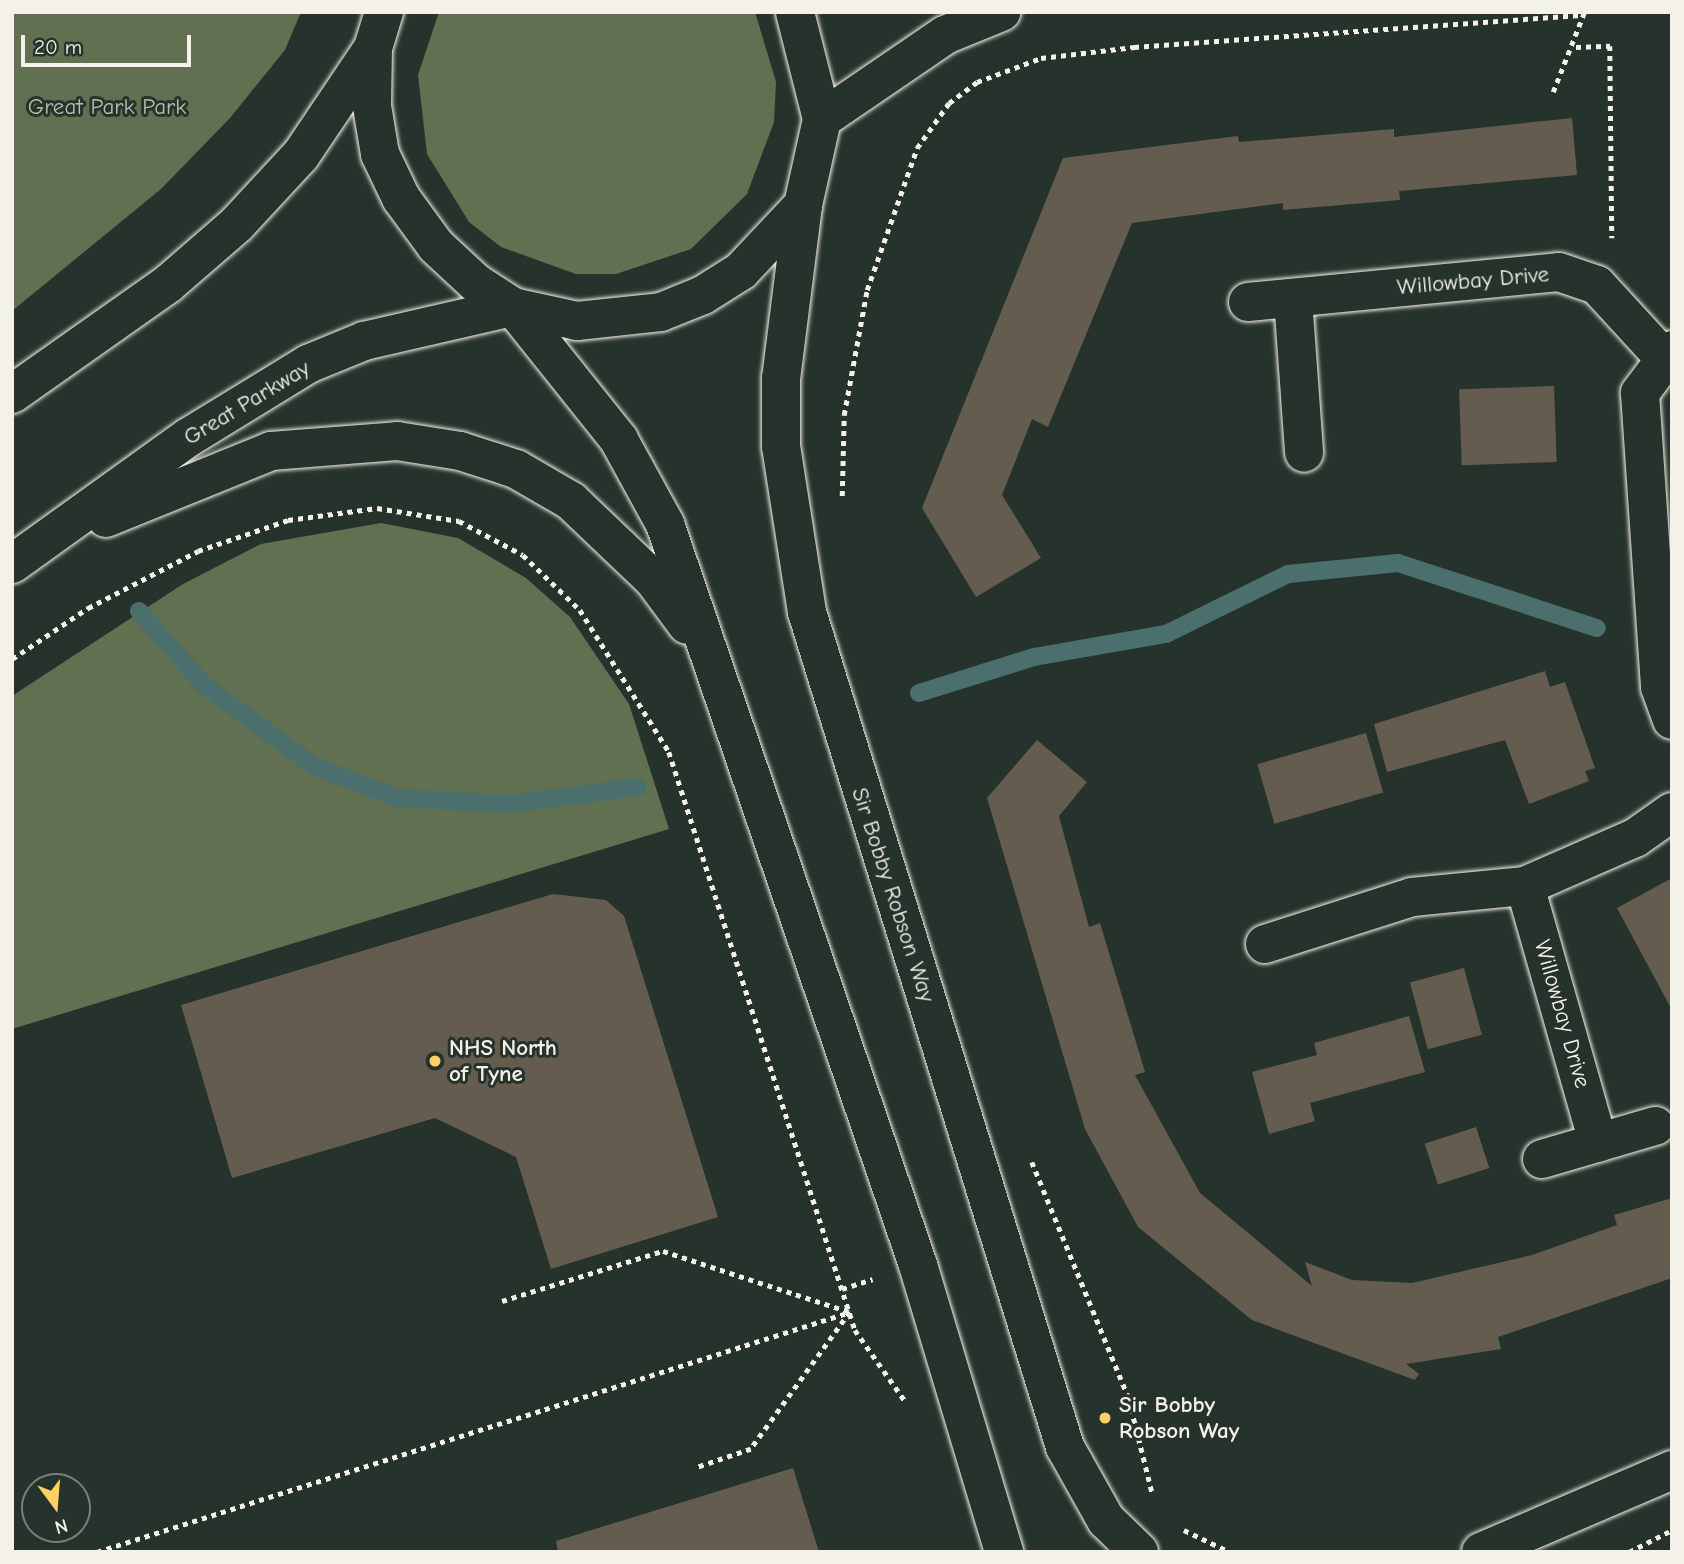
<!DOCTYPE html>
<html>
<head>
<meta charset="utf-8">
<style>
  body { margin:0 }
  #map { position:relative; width:1684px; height:1564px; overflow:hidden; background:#26332d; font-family:"Comic Neue",sans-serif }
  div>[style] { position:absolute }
  .green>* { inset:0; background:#617051 }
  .stream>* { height:18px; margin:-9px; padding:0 9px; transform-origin:9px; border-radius:9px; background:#4a6f6d }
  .building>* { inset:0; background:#645c4e; transform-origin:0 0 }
  .path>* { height:4.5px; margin-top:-2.25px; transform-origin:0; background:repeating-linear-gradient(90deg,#f4f1e8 0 5px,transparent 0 10px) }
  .roads { filter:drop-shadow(0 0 2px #f4f1e8) drop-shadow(0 0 2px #f4f1e8) }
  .minor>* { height:38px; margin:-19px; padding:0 19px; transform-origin:19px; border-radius:19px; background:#26332d }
  .tertiary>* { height:38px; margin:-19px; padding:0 19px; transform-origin:19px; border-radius:19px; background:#26332d }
  .dots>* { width:19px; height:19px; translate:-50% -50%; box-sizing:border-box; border:4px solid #26332d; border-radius:50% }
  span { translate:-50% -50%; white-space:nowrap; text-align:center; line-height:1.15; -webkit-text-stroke:6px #26332d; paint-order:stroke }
  .park-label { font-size:23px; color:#b9bdac }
  .street-label { font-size:23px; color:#f4f1e8 }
  .poi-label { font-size:23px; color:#f4f1e8; font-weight:700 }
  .left { translate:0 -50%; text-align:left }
  .frame { position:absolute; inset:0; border:14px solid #f4f1e8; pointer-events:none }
  .north { position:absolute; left:21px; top:1473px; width:70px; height:70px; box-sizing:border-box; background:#26332d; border:2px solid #787f78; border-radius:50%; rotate:164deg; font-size:19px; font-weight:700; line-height:28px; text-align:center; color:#f4f1e8 }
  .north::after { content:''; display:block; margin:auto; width:24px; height:32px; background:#ffd166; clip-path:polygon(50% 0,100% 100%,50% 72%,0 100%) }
  .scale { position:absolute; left:21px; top:35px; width:170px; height:32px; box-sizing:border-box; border:4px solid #f4f1e8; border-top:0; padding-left:9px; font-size:21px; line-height:24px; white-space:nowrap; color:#f4f1e8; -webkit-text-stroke:5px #26332d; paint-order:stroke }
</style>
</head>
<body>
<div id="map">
  <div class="green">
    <div style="clip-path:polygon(12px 12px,301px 12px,285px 50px,230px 118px,161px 189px,12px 311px)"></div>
    <div style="clip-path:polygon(439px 12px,755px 12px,776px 82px,774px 122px,747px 194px,691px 249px,616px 274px,576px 274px,501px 247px,469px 222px,427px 154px,418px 75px)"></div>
    <div style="clip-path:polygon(381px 523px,458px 538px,526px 578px,570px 617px,629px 704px,669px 829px,12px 1029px,12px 696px,183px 584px,261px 544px)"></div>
  </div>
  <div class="stream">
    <div style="left:139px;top:611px;width:98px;rotate:48.7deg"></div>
    <div style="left:204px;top:685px;width:137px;rotate:36.4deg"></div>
    <div style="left:314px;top:766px;width:89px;rotate:21.1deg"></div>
    <div style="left:397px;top:798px;width:113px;rotate:3deg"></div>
    <div style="left:510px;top:804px;width:129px;rotate:-7.6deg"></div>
    <div style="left:919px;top:693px;width:121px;rotate:-17.4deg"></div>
    <div style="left:1034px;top:657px;width:134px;rotate:-9.9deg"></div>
    <div style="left:1166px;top:634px;width:136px;rotate:-26.2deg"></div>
    <div style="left:1288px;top:574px;width:111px;rotate:-5.7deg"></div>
    <div style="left:1398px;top:563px;width:209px;rotate:18.1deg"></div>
  </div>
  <div class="building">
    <div style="clip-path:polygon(1572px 118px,1577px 175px,1399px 191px,1400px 200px,1283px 210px,1283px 203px,1132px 223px,1048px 427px,1032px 419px,1002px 495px,1041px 558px,976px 597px,922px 508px,1063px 158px,1238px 136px,1239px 142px,1394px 129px,1394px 137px)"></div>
    <div style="left:1554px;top:386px;width:76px;height:95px;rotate:88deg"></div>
    <div style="clip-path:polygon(1545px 671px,1550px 687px,1565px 682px,1595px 768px,1585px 771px,1589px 781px,1529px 804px,1505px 740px,1387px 772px,1374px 724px)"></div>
    <div style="left:1366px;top:733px;width:62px;height:113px;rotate:74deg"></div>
    <div style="clip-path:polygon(1037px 740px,1087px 782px,1059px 816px,1089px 927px,1100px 923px,1145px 1072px,1135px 1075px,1200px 1193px,1312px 1286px,1305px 1262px,1352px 1280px,1412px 1283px,1532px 1255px,1617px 1225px,1614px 1215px,1672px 1198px,1672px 1278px,1498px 1337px,1501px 1349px,1406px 1364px,1419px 1374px,1415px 1380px,1252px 1320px,1138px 1227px,1085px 1129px,987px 798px)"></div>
    <div style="clip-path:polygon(1672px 878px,1672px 1010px,1617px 908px)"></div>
    <div style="clip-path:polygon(553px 894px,606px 900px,624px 916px,718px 1217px,551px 1269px,516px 1157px,435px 1118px,232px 1178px,181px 1005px)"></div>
    <div style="left:1464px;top:968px;width:69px;height:56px;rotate:75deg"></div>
    <div style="clip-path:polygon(1409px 1016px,1425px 1072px,1310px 1103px,1315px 1121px,1269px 1134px,1252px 1072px,1317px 1055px,1314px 1043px)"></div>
    <div style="left:1476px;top:1127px;width:43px;height:54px;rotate:72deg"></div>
    <div style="clip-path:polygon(793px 1468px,819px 1552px,558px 1552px,556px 1541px)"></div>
  </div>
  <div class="path">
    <div style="left:1576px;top:47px;width:34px;rotate:-2deg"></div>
    <div style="left:1610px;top:46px;width:192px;rotate:89.4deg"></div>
    <div style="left:1553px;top:92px;width:85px;rotate:-68.6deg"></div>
    <div style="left:842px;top:496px;width:81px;rotate:-88.6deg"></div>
    <div style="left:844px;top:415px;width:127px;rotate:-79.6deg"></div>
    <div style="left:867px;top:290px;width:151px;rotate:-70.6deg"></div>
    <div style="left:917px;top:148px;width:55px;rotate:-54.6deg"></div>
    <div style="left:949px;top:103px;width:35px;rotate:-37deg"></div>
    <div style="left:977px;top:82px;width:68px;rotate:-20.6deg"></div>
    <div style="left:1041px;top:58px;width:94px;rotate:-6.7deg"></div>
    <div style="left:1134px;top:47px;width:451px;rotate:-4.1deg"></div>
    <div style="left:12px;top:659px;width:92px;rotate:-33.9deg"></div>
    <div style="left:88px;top:608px;width:124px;rotate:-27.4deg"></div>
    <div style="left:198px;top:551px;width:95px;rotate:-19deg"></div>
    <div style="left:288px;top:520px;width:90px;rotate:-7.7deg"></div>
    <div style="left:377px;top:508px;width:83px;rotate:9deg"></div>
    <div style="left:459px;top:521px;width:72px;rotate:28deg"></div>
    <div style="left:523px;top:555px;width:79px;rotate:44deg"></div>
    <div style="left:580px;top:610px;width:168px;rotate:57.9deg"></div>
    <div style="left:669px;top:752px;width:607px;rotate:72.16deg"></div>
    <div style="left:855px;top:1330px;width:87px;rotate:54.8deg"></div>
    <div style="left:1032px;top:1162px;width:256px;rotate:67.7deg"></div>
    <div style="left:1129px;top:1399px;width:96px;rotate:76.1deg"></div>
    <div style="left:842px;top:1289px;width:32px;rotate:-18deg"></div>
    <div style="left:502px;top:1301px;width:169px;rotate:-17.3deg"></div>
    <div style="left:663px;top:1251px;width:197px;rotate:18.1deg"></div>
    <div style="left:850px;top:1312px;width:169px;rotate:125.9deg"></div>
    <div style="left:751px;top:1449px;width:56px;rotate:161.2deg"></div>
    <div style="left:1184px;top:1530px;width:51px;rotate:25.6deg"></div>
    <div style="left:97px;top:1552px;width:790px;rotate:-17.68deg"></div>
    <div style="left:1349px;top:1552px;width:16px"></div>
    <div style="left:1629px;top:1552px;width:48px;rotate:-27.1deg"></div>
  </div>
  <div class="roads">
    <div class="minor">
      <div style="left:1293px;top:298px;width:155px;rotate:85.9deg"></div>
      <div style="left:1248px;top:302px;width:312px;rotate:-5.5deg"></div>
      <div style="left:1559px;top:272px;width:40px;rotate:18.9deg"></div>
      <div style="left:1597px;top:285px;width:96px;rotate:47.5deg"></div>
      <div style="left:1672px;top:350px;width:54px;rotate:126.7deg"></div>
      <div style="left:1640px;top:393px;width:295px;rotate:86.1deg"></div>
      <div style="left:1660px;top:687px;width:35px;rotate:70deg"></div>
      <div style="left:1525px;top:886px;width:267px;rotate:74.1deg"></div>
      <div style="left:1265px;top:944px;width:154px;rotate:-17.7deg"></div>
      <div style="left:1412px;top:897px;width:114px;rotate:-5.6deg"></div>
      <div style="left:1525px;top:886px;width:120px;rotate:-23.6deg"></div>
      <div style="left:1635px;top:838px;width:45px;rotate:-35.1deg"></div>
      <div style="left:1542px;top:1159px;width:118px;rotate:-16.3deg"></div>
      <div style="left:1481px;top:1552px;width:208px;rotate:-23.2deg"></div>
    </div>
    <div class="tertiary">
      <div style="left:384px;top:12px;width:38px;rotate:107deg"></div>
      <div style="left:373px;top:48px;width:58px;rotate:91deg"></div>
      <div style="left:372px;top:106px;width:49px;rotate:80.5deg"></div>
      <div style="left:380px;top:154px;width:49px;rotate:64.5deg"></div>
      <div style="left:401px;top:198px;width:59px;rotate:53.9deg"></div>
      <div style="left:436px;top:246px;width:54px;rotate:42.8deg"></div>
      <div style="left:476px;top:283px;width:44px;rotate:33deg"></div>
      <div style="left:513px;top:307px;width:66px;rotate:12.3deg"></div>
      <div style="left:577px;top:321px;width:84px;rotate:-6.1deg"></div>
      <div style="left:661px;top:312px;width:45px;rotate:-22deg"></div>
      <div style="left:703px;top:295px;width:45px;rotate:-32.3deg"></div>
      <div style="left:741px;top:271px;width:91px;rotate:-46.8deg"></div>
      <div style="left:803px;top:205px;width:88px;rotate:-77.5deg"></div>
      <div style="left:822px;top:119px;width:110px;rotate:-104.2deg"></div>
      <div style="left:822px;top:119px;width:149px;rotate:-34.3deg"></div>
      <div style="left:945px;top:35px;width:61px;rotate:-22.3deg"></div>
      <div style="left:803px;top:205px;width:174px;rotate:97.2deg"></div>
      <div style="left:781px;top:378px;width:68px;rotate:90deg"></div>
      <div style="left:781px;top:446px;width:168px;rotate:81.1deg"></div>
      <div style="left:807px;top:612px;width:874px;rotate:72.83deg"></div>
      <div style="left:1065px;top:1447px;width:84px;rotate:60.7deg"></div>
      <div style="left:1106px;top:1520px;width:46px;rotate:44.1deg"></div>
      <div style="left:12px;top:394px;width:191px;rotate:-35.2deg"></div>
      <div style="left:168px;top:284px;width:91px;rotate:-41deg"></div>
      <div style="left:237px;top:224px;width:94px;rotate:-47.2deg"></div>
      <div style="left:301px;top:155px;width:125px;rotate:-56.1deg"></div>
      <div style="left:106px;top:518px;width:178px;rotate:-22.1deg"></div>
      <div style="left:271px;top:451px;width:126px;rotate:-4.5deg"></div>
      <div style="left:397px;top:441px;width:64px;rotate:9deg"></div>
      <div style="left:460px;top:451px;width:59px;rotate:17.8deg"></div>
      <div style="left:516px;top:469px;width:64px;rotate:30.2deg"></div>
      <div style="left:571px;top:501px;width:113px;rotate:43.6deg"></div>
      <div style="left:653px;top:579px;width:57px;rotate:53.5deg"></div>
      <div style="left:12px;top:564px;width:218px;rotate:-35.7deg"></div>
      <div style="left:189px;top:437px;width:140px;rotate:-31.5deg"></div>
      <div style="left:308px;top:364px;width:61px;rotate:-22.3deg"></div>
      <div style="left:364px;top:341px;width:153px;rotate:-12.9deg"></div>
      <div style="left:513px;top:307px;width:170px;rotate:51.4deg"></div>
      <div style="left:619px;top:440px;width:96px;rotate:61.3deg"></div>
      <div style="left:665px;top:524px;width:783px;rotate:71.15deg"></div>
      <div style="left:918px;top:1265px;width:300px;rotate:73.3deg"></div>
    </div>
  </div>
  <div class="dots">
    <div style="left:435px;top:1061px;background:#ffd166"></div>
    <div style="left:1105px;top:1418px;background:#ffd166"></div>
  </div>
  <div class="park-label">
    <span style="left:107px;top:107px">Great Park Park</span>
  </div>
  <div class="street-label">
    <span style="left:1473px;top:281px;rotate:-5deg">Willowbay Drive</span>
    <span style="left:247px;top:403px;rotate:-31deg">Great Parkway</span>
    <span style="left:893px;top:895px;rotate:72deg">Sir Bobby Robson Way</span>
    <span style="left:1562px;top:1014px;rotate:74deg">Willowbay Drive</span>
  </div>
  <div class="poi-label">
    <span class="left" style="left:449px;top:1061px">NHS North<br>of Tyne</span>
    <span class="left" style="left:1119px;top:1418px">Sir Bobby<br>Robson Way</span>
  </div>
  <div class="frame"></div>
  <div class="north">N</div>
  <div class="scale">20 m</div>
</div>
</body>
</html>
